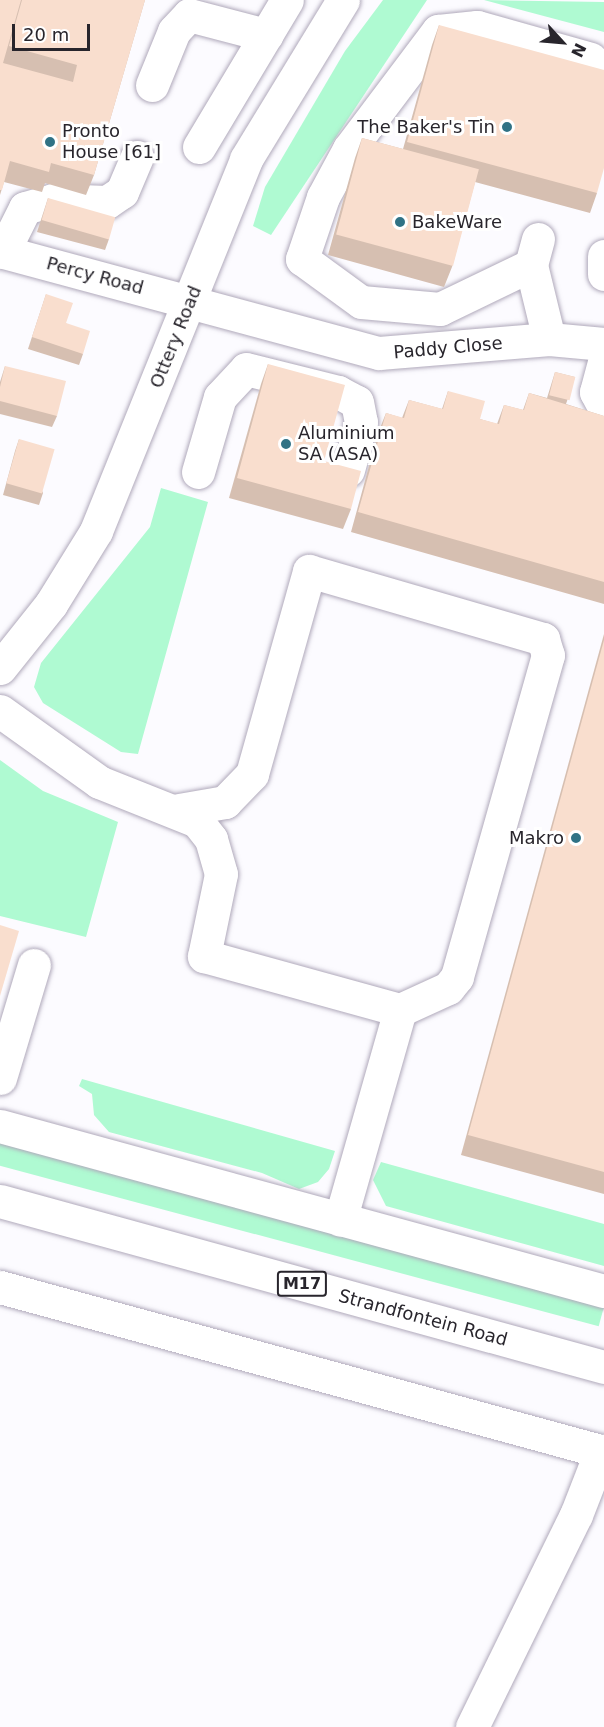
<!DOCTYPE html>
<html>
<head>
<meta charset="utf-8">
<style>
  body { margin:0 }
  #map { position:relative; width:604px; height:1727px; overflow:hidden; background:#fcfbff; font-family:"DejaVu Sans",sans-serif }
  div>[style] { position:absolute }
  .green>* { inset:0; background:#affad2; transform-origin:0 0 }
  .roads { filter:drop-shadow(0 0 2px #b0a9bb) drop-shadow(0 0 2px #b0a9bb) }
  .minor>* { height:33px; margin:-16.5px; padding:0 16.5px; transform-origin:16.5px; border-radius:16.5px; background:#fff }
  .major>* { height:33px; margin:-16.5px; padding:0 16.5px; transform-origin:16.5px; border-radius:16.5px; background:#fff }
  .wall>* { inset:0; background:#d6bfb1 }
  .building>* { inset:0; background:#f9dece; transform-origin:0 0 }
  .dots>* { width:16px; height:16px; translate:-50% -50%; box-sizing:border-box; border:3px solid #fff; border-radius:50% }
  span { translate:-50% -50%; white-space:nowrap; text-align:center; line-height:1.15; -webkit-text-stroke:6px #fff; paint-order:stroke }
  .shield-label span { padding:2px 4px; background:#fff; border:2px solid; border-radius:4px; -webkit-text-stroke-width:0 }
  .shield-label { font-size:16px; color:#28252c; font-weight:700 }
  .poi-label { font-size:18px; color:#28252c }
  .right { translate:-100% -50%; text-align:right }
  .left { translate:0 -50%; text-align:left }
  .street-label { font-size:18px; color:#28252c }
  .north { position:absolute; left:532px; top:12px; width:60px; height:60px; -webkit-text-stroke:4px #fff; paint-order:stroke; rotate:116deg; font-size:16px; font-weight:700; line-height:24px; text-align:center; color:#28252c }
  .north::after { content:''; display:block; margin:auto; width:21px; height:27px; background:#28252c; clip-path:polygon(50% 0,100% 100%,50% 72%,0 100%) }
  .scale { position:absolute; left:12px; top:24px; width:78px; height:27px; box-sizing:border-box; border:3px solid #28252c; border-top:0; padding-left:8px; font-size:18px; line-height:21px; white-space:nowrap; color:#28252c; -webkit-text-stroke:4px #fff; paint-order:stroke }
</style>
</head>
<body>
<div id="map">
  <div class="green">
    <div style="clip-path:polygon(383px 0,427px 0,271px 235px,253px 226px,265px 187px,345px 51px)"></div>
    <div style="clip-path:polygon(484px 0,604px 2px,604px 32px)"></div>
    <div style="clip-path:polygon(161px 488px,208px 502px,138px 754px,121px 752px,43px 703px,34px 687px,41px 663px,150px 527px)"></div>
    <div style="clip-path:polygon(0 760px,43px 791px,118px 822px,86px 937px,0 916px)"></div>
    <div style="clip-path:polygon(82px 1079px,335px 1151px,329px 1169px,318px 1182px,299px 1189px,262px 1173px,109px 1132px,94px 1115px,92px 1094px,79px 1086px)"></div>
    <div style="left:0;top:1142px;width:626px;height:23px;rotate:15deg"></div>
    <div style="clip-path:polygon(381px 1162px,604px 1224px,604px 1266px,386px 1206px,373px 1180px)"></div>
  </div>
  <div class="roads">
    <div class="minor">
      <div style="left:152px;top:85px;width:58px;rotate:-67.8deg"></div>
      <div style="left:174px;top:31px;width:22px;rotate:-47deg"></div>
      <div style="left:189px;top:15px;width:80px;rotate:14.6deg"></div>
      <div style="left:199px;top:147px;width:171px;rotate:-59.1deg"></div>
      <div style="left:538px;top:239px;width:27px;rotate:105deg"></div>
      <div style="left:531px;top:265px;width:101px;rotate:154.2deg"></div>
      <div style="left:440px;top:309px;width:79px;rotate:-174.9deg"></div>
      <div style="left:361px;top:302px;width:73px;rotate:-143.9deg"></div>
      <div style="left:302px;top:259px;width:65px;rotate:-71.3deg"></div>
      <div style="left:323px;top:197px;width:55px;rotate:-61.6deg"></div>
      <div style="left:349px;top:149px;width:148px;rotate:-53deg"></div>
      <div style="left:438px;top:31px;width:39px;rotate:-6deg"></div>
      <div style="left:477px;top:27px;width:118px;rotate:15.7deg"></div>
      <div style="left:0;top:251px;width:392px;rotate:15.1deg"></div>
      <div style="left:379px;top:353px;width:171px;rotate:-4.7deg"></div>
      <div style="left:549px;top:339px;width:55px;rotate:5.2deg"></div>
      <div style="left:3px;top:252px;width:49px;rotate:-63.4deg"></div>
      <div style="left:25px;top:208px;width:29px;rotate:-16deg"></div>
      <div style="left:53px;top:200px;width:54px;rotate:2.1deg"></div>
      <div style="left:107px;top:202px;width:18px;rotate:-34deg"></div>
      <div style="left:122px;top:192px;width:38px;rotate:-67deg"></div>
      <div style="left:604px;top:256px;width:18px;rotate:90deg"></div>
      <div style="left:531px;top:265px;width:76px;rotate:76.3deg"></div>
      <div style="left:604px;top:362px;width:31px;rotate:105deg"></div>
      <div style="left:596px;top:392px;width:17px;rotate:62deg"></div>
      <div style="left:198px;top:472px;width:78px;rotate:-73.7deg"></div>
      <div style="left:220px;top:397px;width:38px;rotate:-47deg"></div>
      <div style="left:246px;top:369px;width:95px;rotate:14deg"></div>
      <div style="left:338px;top:392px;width:21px;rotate:28deg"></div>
      <div style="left:357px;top:402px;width:20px;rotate:79deg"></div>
      <div style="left:361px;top:422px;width:50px;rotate:105.2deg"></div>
      <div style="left:0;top:668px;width:82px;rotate:-51.4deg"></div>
      <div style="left:51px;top:604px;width:86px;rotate:-58.3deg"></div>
      <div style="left:96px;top:531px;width:401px;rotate:-68deg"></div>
      <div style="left:246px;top:159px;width:186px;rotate:-58.6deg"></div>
      <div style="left:0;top:711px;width:122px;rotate:35.6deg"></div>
      <div style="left:99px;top:782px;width:105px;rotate:21.7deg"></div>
      <div style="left:197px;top:821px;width:23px;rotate:52deg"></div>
      <div style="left:211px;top:839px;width:36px;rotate:74deg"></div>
      <div style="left:221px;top:874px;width:84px;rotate:101.7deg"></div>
      <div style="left:204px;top:956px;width:203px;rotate:15.4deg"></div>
      <div style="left:400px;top:1010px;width:218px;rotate:105.9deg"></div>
      <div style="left:179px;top:810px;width:47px;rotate:-9.9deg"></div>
      <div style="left:225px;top:802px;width:39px;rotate:-46deg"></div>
      <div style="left:252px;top:774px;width:211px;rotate:-74.3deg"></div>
      <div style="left:309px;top:571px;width:244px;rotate:16.2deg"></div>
      <div style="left:543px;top:639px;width:17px;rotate:73deg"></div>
      <div style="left:548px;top:655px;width:335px;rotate:105.8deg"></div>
      <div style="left:457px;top:977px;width:14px;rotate:129deg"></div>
      <div style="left:448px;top:988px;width:53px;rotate:155.4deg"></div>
      <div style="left:0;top:1078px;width:118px;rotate:-73.3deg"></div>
      <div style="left:0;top:1126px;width:626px;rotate:15.28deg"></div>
      <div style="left:472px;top:1727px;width:236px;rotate:-63.9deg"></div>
      <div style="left:576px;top:1515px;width:69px;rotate:-68.7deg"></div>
    </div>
    <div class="major">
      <div style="left:0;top:1201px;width:626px;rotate:15.37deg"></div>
      <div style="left:0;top:1287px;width:626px;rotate:15.28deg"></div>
    </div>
  </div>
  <div class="wall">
    <div style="clip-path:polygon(0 0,145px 0,94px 175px,86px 195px,45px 183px,42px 192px,4px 182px,0 195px)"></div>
    <div style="clip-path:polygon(439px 25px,597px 193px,590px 213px,475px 182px,452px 267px,444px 287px,328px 255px,355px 158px,362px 138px,403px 149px,432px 45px)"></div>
    <div style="clip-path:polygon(48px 198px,109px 239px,105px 250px,37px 232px)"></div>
    <div style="clip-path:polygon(46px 294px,66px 323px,83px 354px,79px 365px,28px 349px)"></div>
    <div style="clip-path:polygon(268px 364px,351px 509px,343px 529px,229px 498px,261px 384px)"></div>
    <div style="clip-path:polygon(5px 366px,57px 416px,52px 427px,0 414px,0 382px)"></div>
    <div style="clip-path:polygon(555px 372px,575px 377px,566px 404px,604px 416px,604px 604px,351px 532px,378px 433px,386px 413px,402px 418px,409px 400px,442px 409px,448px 391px,480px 419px,497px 424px,504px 405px,523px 410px,529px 393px,547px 398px)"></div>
    <div style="clip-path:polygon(19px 439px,43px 493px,39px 505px,3px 495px,15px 451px)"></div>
    <div style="clip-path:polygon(604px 634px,604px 1194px,461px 1155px)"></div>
  </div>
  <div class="building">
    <div style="clip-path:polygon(0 0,21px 0,3px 63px,73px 82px,77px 65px,9px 46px,22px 0,145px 0,94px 175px,51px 163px,49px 172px,10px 161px,2px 190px,0 190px)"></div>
    <div style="clip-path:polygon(439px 25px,604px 70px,604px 168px,597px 193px,407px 142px)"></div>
    <div style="left:362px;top:138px;width:121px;height:100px;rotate:15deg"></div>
    <div style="left:48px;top:198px;width:70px;height:23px;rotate:16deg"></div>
    <div style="clip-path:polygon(46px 294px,73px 303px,66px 323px,90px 331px,83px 354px,32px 337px)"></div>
    <div style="clip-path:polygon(268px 364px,345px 385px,324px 461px,361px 471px,351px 509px,237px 478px)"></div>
    <div style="clip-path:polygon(5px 366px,66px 381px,57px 416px,0 401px,0 387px)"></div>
    <div style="left:555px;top:372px;width:21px;height:24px;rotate:14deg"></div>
    <div style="clip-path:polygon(448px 391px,485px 401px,480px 419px,499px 424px,504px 405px,524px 410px,529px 393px,604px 416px,604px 582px,358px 512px,386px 413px,404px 418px,409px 400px,443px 409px)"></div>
    <div style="left:19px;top:439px;width:37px;height:46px;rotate:16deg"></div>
    <div style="clip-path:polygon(604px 640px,604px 1172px,468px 1135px)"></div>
    <div style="clip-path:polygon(0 925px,19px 931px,0 996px)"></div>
  </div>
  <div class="dots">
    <div style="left:507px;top:127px;background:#307285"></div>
    <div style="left:50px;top:142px;background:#307285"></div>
    <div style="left:400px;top:222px;background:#307285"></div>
    <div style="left:286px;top:444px;background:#307285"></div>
    <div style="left:576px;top:838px;background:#307285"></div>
  </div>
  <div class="shield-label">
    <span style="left:302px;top:1284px">M17</span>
  </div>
  <div class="poi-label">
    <span class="right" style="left:495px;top:127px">The Baker's Tin</span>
    <span class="left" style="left:62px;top:142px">Pronto<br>House [61]</span>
    <span class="left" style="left:412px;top:222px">BakeWare</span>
    <span class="left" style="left:298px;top:444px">Aluminium<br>SA (ASA)</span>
    <span class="right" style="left:564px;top:838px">Makro</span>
  </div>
  <div class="street-label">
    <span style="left:95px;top:276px;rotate:15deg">Percy Road</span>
    <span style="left:176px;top:337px;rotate:-68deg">Ottery Road</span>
    <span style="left:448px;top:348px;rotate:-5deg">Paddy Close</span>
    <span style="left:423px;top:1318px;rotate:15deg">Strandfontein Road</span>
  </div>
  <div class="north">N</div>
  <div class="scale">20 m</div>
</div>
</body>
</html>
